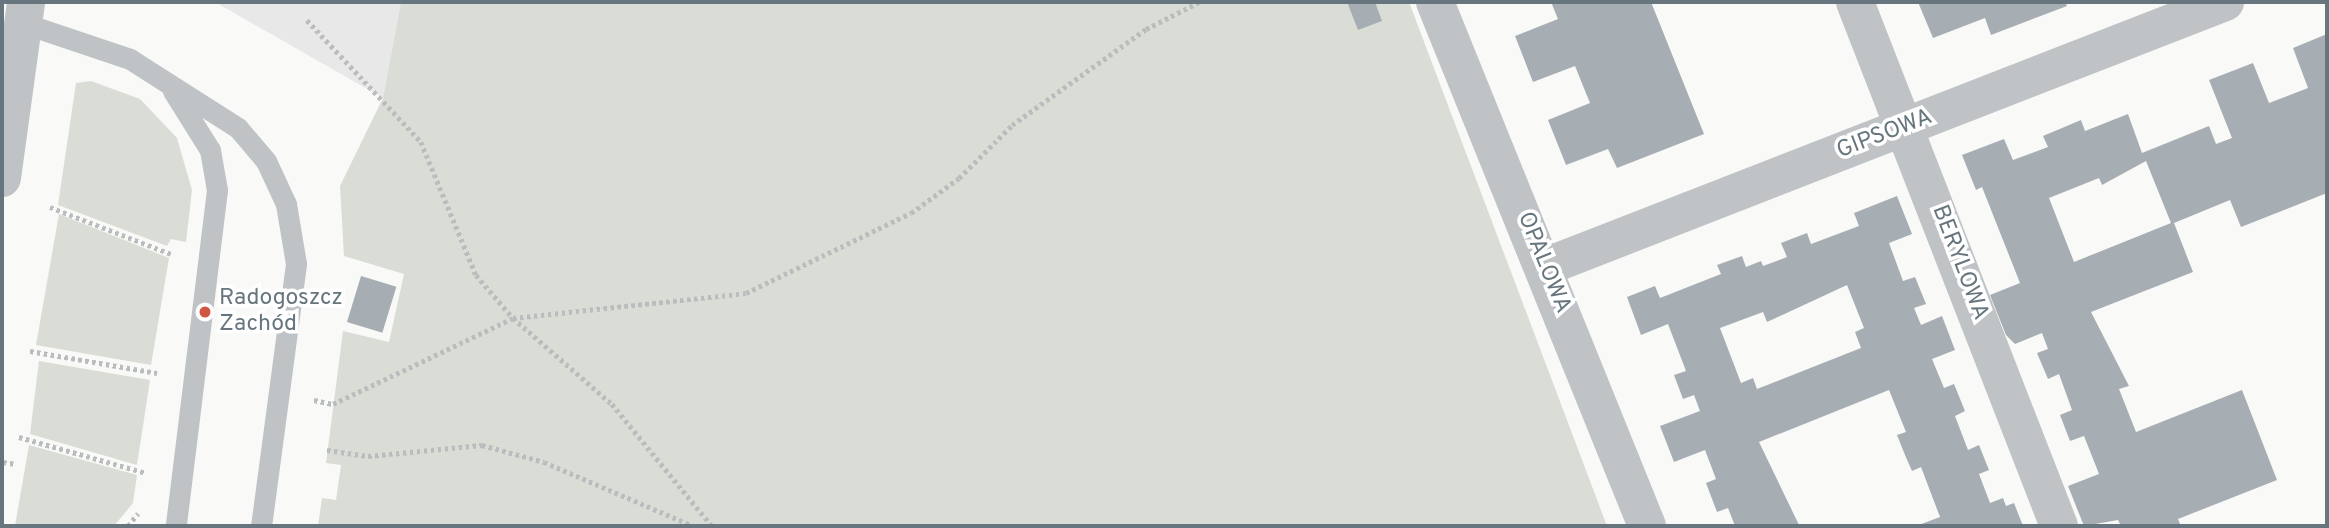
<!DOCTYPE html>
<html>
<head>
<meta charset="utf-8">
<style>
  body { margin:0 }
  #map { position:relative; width:2329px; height:528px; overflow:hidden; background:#f9f9f7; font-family:Overpass,sans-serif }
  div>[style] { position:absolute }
  .built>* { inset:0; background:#e7e8e7 }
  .green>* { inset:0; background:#d9ddd6 }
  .building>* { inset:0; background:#a7aeb3; transform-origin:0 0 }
  .path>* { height:4.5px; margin-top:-2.25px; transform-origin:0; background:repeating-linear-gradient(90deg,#b9bdbe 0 3.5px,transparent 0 7px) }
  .service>* { height:21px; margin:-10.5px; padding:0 10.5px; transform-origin:10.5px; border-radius:10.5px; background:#bfc3c6 }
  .minor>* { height:38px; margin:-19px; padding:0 19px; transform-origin:19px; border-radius:19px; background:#bfc3c6 }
  .tertiary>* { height:38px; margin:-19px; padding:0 19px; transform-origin:19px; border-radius:19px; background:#bfc3c6 }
  .dots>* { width:19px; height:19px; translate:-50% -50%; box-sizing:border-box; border:4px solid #fff; border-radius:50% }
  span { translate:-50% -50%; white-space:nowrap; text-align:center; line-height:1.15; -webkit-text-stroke:7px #fff; paint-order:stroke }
  .street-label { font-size:23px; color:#67767e }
  .poi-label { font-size:23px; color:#67767e }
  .left { translate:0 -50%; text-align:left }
  .frame { position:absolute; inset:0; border:4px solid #67767e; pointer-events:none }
</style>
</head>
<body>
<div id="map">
  <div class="built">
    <div style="clip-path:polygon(215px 2px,401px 2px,383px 98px)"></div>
  </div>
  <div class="green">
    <div style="clip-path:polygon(401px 2px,1409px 2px,1607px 526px,318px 526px,322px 498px,336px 500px,341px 465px,326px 463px,343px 331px,389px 342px,404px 274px,344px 256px,340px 186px,383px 98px)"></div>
    <div style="clip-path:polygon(91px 81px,140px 99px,177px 138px,192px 190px,186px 242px,171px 239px,167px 246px,58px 205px,76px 83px)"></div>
    <div style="clip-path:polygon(59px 214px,169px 258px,151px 365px,36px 345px)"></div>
    <div style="clip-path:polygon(39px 361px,150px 380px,137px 465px,30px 434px)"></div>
    <div style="clip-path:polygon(29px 445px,137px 475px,133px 503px,114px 526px,15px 526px)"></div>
  </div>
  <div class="building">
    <div style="clip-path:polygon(1347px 2px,1375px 2px,1382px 21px,1358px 30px)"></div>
    <div style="clip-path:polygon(1551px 2px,1651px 2px,1704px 134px,1617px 168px,1608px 149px,1566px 165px,1548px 120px,1590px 103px,1575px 66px,1533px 82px,1515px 36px,1558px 19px)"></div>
    <div style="clip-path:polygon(1918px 2px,2065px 2px,2067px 6px,1991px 35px,1985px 18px,1933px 38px)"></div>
    <div style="clip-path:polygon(evenodd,2327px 34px,2327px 193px,2241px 227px,2230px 200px,2174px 223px,2193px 272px,2091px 312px,2129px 386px,2119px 389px,2136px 432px,2242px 390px,2277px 480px,2178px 519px,2181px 526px,2121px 526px,2118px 520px,2084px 526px,2068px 486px,2099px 474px,2084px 436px,2070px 441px,2060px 415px,2072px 410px,2059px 374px,2048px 379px,2037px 353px,2048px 349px,2042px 333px,2015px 344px,2006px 335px,1990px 295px,2020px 283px,1982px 187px,1976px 190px,1962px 155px,2004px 139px,2013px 160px,2048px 147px,2043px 136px,2081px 120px,2085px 131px,2128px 114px,2142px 153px,2209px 126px,2216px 144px,2232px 138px,2209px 80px,2253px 63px,2269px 103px,2308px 88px,2293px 48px,2327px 34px,2146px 161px,2171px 223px,2074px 262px,2049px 198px,2099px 178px,2102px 185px,2146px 161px)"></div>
    <div style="clip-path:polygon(evenodd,1897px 196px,1912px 234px,1889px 243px,1903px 281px,1915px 277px,1926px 304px,1914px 308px,1921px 325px,1942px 316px,1955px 350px,1932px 359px,1944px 388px,1954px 384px,1965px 411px,1955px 416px,1968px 450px,1979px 445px,1989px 470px,1979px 474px,1990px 503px,2003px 498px,2006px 506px,2014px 503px,2023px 526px,1916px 526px,1940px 517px,1921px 467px,1912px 471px,1905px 455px,1897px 435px,1906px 432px,1889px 390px,1759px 442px,1799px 525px,1735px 526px,1728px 508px,1717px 512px,1706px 483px,1716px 479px,1705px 450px,1674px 462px,1660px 426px,1700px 411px,1694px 395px,1683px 399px,1674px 375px,1686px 371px,1668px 324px,1641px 335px,1627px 297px,1655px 286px,1660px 298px,1721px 274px,1717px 265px,1742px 256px,1746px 267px,1761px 261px,1763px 266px,1787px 257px,1781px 243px,1807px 233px,1811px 244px,1859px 226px,1854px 213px,1897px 196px,1847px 285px,1864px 328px,1855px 332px,1861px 348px,1757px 389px,1753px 378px,1741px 383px,1720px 328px,1763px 312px,1767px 322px,1847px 285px)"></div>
    <div style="left:361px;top:276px;width:37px;height:48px;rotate:17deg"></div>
  </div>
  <div class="path">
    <div style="left:307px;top:20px;width:167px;rotate:46.9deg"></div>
    <div style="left:421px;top:142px;width:144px;rotate:67.5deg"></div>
    <div style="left:476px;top:275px;width:57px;rotate:49.3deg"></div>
    <div style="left:513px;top:318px;width:131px;rotate:41deg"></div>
    <div style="left:612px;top:404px;width:158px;rotate:50.7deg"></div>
    <div style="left:50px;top:207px;width:130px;rotate:21.2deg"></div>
    <div style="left:30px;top:351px;width:129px;rotate:9.8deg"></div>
    <div style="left:314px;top:400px;width:19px;rotate:12deg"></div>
    <div style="left:333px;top:404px;width:199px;rotate:-25.5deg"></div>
    <div style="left:513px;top:318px;width:234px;rotate:-6.1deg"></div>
    <div style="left:746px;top:293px;width:183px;rotate:-25.9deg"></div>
    <div style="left:911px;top:213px;width:59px;rotate:-36.1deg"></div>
    <div style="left:959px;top:178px;width:75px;rotate:-45deg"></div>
    <div style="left:1012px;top:125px;width:165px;rotate:-35.6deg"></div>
    <div style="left:1146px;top:29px;width:59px;rotate:-27deg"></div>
    <div style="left:19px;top:437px;width:132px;rotate:15.8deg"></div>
    <div style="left:327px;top:450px;width:41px;rotate:8.3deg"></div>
    <div style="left:368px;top:456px;width:115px;rotate:-5.5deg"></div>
    <div style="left:482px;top:445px;width:64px;rotate:15.3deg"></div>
    <div style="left:544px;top:462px;width:162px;rotate:23.2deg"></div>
    <div style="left:3px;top:462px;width:13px;rotate:9deg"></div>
    <div style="left:128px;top:526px;width:16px;rotate:-52deg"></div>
  </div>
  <div class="service">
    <div style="left:23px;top:23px;width:113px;rotate:18.6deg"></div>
    <div style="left:130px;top:59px;width:128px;rotate:32.6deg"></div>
    <div style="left:238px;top:128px;width:43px;rotate:49.7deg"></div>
    <div style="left:266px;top:161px;width:47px;rotate:65.1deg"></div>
    <div style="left:286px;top:204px;width:61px;rotate:80.5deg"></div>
    <div style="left:296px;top:264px;width:264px;rotate:97.6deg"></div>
    <div style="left:173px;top:91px;width:70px;rotate:57.9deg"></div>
    <div style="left:210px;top:150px;width:41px;rotate:80.1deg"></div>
    <div style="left:217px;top:190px;width:338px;rotate:97deg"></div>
  </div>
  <div class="minor">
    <div style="left:1435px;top:2px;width:565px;rotate:67.97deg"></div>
    <div style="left:1855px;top:2px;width:562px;rotate:68.73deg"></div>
    <div style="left:1545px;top:267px;width:730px;rotate:-21.29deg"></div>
  </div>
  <div class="tertiary">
    <div style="left:2px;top:178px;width:178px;rotate:-82.2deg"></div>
  </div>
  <div class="dots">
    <div style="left:205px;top:312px;background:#cf5741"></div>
  </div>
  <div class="street-label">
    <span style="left:1885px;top:135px;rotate:-21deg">GIPSOWA</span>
    <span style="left:1543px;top:263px;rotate:68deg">OPALOWA</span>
    <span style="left:1959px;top:263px;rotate:69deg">BERYLOWA</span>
  </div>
  <div class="poi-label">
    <span class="left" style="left:219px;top:312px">Radogoszcz<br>Zachód</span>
  </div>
  <div class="frame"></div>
</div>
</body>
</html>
